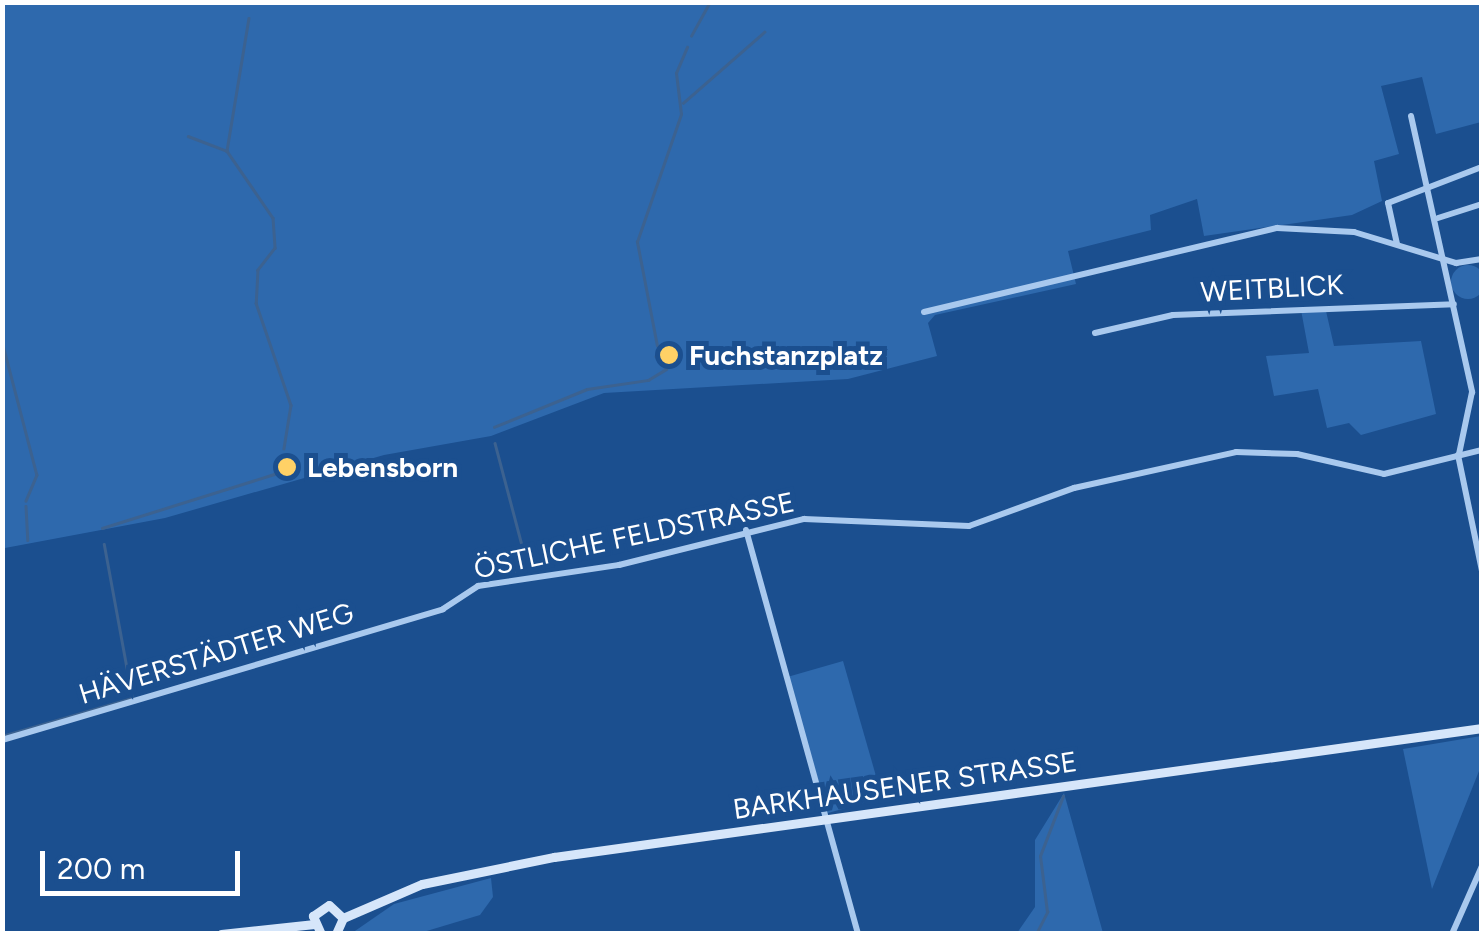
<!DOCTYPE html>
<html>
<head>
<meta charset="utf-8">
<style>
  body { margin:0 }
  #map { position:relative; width:1484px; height:936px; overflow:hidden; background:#1b4f8f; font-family:Figtree,sans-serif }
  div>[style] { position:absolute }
  .green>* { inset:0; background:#2e69ad; transform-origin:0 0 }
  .round { border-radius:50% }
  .stream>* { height:2.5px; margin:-1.25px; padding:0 1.25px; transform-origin:1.25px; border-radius:1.25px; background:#3c6290 }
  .minor>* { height:6px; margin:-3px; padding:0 3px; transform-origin:3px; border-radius:3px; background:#a9c9ee }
  .secondary>* { height:9px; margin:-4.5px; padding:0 4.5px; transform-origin:4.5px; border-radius:4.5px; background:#d6e6fa }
  .dots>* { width:28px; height:28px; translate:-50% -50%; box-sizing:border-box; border:5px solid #1b4f8f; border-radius:50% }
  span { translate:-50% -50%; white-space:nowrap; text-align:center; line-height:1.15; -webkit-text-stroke:10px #1b4f8f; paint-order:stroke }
  .street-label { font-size:28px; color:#fff }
  .poi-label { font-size:28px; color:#fff; font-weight:700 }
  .left { translate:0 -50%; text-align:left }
  .frame { position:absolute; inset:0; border:5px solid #fff; pointer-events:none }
  .scale { position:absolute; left:40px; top:851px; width:200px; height:45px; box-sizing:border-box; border:5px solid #fff; border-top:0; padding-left:12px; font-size:30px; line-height:35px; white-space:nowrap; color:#fff; -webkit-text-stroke:8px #1b4f8f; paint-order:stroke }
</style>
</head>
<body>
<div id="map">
  <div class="green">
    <div style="clip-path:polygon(3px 3px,1481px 3px,1481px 122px,1436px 134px,1422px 77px,1381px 86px,1399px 154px,1374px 161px,1382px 201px,1352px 215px,1204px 236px,1197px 199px,1150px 215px,1151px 230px,1068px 251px,1076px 284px,935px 315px,928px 323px,937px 356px,848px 379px,604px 393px,491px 436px,384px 455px,165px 518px,5px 548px)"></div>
    <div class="round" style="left:1451px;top:265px;width:34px;height:34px"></div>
    <div style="clip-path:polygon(1301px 310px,1326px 311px,1334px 346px,1421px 341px,1436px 414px,1361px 435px,1349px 423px,1327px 428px,1318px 389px,1274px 396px,1266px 356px,1309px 353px)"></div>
    <div style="left:843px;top:661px;width:142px;height:57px;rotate:74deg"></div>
    <div style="clip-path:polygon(1481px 736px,1481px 766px,1432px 889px,1403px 749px)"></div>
    <div style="clip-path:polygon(1064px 793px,1103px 933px,1017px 933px,1035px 907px,1035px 840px)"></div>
    <div style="clip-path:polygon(491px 878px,493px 897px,480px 915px,420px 933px,352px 933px,394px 904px)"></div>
  </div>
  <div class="stream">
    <div style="left:249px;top:18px;width:135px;rotate:99.4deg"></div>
    <div style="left:227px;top:151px;width:81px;rotate:55.5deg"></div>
    <div style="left:273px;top:218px;width:30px;rotate:86deg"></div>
    <div style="left:275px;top:248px;width:28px;rotate:128deg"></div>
    <div style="left:258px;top:270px;width:33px;rotate:93deg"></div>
    <div style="left:256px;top:303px;width:108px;rotate:71.1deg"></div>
    <div style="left:291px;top:405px;width:44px;rotate:99.2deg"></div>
    <div style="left:691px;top:36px;width:39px;rotate:-61deg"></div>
    <div style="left:683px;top:103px;width:108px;rotate:-41.2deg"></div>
    <div style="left:188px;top:136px;width:42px;rotate:21deg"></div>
    <div style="left:2px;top:341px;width:138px;rotate:75.4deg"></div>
    <div style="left:37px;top:475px;width:28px;rotate:113deg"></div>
    <div style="left:657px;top:346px;width:106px;rotate:-100.9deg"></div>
    <div style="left:637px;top:242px;width:135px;rotate:-71deg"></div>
    <div style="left:681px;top:114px;width:41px;rotate:-97deg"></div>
    <div style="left:676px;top:73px;width:28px;rotate:-67deg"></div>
    <div style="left:494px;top:427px;width:100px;rotate:-22.2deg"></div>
    <div style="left:587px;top:389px;width:62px;rotate:-8.4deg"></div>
    <div style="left:648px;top:380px;width:21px;rotate:-31deg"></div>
    <div style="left:666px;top:369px;width:16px;rotate:-130deg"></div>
    <div style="left:495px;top:443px;width:129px;rotate:75.2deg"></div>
    <div style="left:528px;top:568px;width:23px;rotate:167deg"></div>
    <div style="left:26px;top:506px;width:34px;rotate:87deg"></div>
    <div style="left:102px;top:528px;width:180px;rotate:-17.4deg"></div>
    <div style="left:274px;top:474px;width:17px;rotate:-62deg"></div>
    <div style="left:2px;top:736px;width:135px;rotate:-16.3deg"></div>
    <div style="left:132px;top:698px;width:156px;rotate:-100.4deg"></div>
    <div style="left:1036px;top:934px;width:25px;rotate:-63deg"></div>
    <div style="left:1047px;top:912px;width:56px;rotate:-97.1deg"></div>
    <div style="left:1040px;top:856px;width:64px;rotate:-69deg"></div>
  </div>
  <div class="minor">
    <div style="left:1411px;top:116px;width:283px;rotate:77.5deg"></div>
    <div style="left:1472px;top:392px;width:63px;rotate:101.8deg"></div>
    <div style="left:1438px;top:218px;width:46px;rotate:-17.7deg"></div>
    <div style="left:1397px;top:244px;width:42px;rotate:-102.4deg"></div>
    <div style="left:1388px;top:203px;width:101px;rotate:-21deg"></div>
    <div style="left:924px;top:312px;width:363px;rotate:-13.4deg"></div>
    <div style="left:1277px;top:228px;width:77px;rotate:3deg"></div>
    <div style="left:1354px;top:232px;width:107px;rotate:16.9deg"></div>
    <div style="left:1456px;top:263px;width:26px;rotate:-9deg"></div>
    <div style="left:1095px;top:333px;width:80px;rotate:-13deg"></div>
    <div style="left:1173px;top:315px;width:281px;rotate:-2.2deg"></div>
    <div style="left:1458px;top:455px;width:118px;rotate:78.3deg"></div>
    <div style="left:746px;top:530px;width:419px;rotate:74.5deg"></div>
    <div style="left:2px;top:740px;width:460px;rotate:-16.5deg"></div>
    <div style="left:443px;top:609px;width:42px;rotate:-33.3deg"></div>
    <div style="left:478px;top:586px;width:143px;rotate:-8.5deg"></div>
    <div style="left:619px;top:565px;width:191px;rotate:-14deg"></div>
    <div style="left:804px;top:519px;width:165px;rotate:2.4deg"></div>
    <div style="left:969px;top:526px;width:112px;rotate:-19.9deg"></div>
    <div style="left:1074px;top:488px;width:166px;rotate:-12.5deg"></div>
    <div style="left:1236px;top:452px;width:61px;rotate:1.9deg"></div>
    <div style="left:1297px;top:454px;width:89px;rotate:12.9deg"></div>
    <div style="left:1384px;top:474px;width:101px;rotate:-13.8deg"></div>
    <div style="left:1452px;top:934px;width:74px;rotate:-66.2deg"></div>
  </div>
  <div class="secondary">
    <div style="left:343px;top:918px;width:86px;rotate:-23.3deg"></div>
    <div style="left:422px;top:884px;width:135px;rotate:-11.6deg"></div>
    <div style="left:554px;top:857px;width:937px;rotate:-7.91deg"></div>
    <div style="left:221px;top:934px;width:94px;rotate:-6.1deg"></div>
    <div style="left:321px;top:934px;width:20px;rotate:-114deg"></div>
    <div style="left:313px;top:916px;width:19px;rotate:-35deg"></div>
    <div style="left:329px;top:905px;width:19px;rotate:43deg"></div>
    <div style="left:343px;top:918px;width:17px;rotate:114deg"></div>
  </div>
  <div class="dots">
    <div style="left:669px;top:355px;background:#ffd166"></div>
    <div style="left:287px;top:467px;background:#ffd166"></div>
  </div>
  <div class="street-label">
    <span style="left:1272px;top:288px;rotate:-3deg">WEITBLICK</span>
    <span style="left:634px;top:535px;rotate:-12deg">ÖSTLICHE FELDSTRASSE</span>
    <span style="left:216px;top:653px;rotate:-17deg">HÄVERSTÄDTER WEG</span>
    <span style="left:905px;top:785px;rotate:-8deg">BARKHAUSENER STRASSE</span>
  </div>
  <div class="poi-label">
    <span class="left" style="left:689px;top:355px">Fuchstanzplatz</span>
    <span class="left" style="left:307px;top:467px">Lebensborn</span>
  </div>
  <div class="frame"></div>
  <div class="scale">200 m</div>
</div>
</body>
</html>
